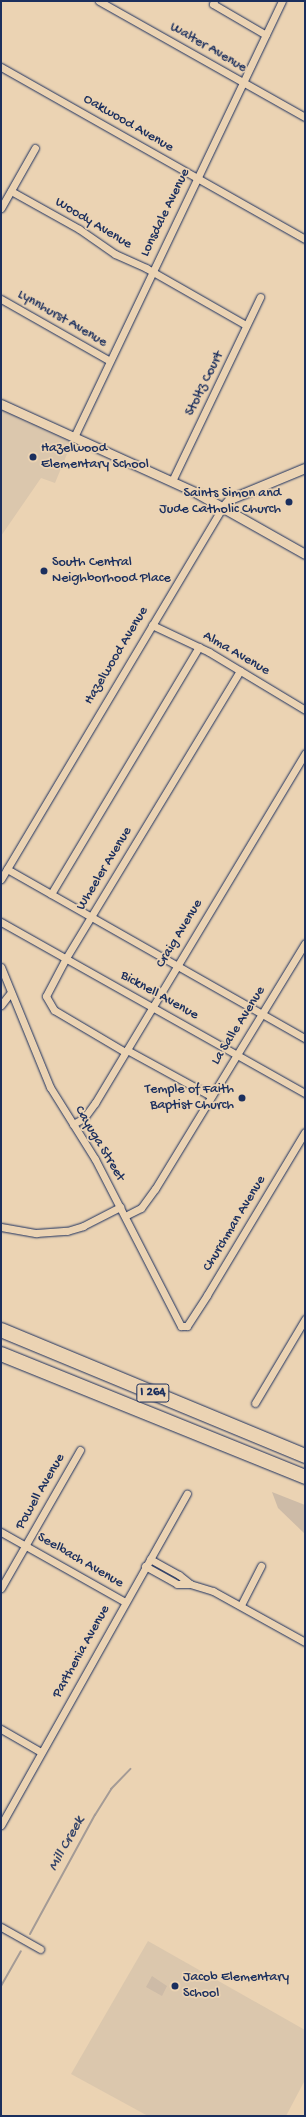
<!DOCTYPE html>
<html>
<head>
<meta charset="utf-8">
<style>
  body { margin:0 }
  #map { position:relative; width:306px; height:2117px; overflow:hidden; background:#ebd3b3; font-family:"Gochi Hand",sans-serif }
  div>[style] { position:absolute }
  .built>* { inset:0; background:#dbc7ad }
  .green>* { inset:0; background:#cdbba7 }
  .stream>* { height:2px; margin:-1px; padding:0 1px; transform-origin:1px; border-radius:1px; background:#a49b96 }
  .roads { filter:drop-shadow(0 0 1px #1b2f5e) drop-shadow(0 0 1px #1b2f5e) }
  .minor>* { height:7px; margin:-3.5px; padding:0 3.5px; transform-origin:3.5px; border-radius:3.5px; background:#ebd3b3 }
  .tertiary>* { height:9px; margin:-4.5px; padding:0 4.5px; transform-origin:4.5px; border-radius:4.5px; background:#ebd3b3 }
  .motorway>* { height:14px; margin:-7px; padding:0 7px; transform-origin:7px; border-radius:7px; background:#ebd3b3 }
  .dots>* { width:11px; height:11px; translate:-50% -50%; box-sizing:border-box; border:2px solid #ebd3b3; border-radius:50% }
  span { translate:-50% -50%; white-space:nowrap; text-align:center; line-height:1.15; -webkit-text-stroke:3.5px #ebd3b3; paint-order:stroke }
  .shield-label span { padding:1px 3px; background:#ebd3b3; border:1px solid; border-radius:3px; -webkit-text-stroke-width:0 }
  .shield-label { font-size:13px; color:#1b2f5e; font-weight:700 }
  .street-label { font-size:14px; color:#1b2f5e }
  .poi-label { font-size:14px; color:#1b2f5e }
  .left { translate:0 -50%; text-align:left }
  .right { translate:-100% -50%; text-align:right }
  .water-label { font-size:15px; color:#364569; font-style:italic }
  .frame { position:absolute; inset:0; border:2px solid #1b2f5e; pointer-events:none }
</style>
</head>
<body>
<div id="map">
  <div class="built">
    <div style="clip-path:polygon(1px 404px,74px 437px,55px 483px,41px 478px,1px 536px)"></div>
    <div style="clip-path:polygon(148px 1941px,305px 2030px,305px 2080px,286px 2116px,148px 2116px,71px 2074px)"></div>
  </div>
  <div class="green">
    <div style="clip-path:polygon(272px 1492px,305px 1505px,305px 1534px,278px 1508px)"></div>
    <div style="clip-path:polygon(152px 1976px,167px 1986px,162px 1996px,146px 1987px)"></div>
  </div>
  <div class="stream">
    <div style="left:30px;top:1934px;width:136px;rotate:-61.4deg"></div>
    <div style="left:95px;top:1815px;width:31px;rotate:-58deg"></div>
    <div style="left:111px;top:1789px;width:28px;rotate:-46deg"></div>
    <div style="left:1px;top:1986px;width:40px;rotate:-60.3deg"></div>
  </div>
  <div class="roads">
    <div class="minor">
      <div style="left:99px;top:1px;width:236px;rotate:29.4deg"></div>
      <div style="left:214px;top:1px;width:3px;rotate:108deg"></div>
      <div style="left:213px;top:4px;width:61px;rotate:30.3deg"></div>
      <div style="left:1px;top:67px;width:349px;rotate:29.5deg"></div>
      <div style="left:11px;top:191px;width:78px;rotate:29.2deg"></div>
      <div style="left:79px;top:229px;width:44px;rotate:34.8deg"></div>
      <div style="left:115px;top:254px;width:34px;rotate:24deg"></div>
      <div style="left:146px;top:268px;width:115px;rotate:29.7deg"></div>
      <div style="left:1px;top:208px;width:69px;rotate:-60.5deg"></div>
      <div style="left:1px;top:299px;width:125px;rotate:29.6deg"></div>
      <div style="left:74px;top:437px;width:483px;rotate:-64.5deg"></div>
      <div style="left:172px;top:481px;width:204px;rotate:-64.4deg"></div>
      <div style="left:152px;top:625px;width:63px;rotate:25.3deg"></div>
      <div style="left:209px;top:652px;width:112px;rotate:31.1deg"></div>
      <div style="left:7px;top:869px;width:343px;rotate:29.6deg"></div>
      <div style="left:1px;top:879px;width:433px;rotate:-59.2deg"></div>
      <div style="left:51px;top:894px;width:288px;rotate:-59.1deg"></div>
      <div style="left:1px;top:922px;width:349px;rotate:29.4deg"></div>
      <div style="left:1px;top:967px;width:130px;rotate:67.8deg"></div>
      <div style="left:50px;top:1087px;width:85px;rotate:58deg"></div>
      <div style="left:95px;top:1159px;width:188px;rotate:62.8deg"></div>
      <div style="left:181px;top:1326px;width:6px"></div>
      <div style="left:187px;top:1326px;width:37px;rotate:-57deg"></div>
      <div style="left:207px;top:1295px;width:190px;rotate:-59deg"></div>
      <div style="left:1px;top:1005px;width:16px;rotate:-52deg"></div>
      <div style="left:127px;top:1050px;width:96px;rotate:28.7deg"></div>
      <div style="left:125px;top:1052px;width:82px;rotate:-149.4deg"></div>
      <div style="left:54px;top:1010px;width:16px;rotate:-120deg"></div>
      <div style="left:46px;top:996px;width:43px;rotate:-62.2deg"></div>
      <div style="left:66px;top:958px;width:336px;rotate:-58.8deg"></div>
      <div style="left:73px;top:1124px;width:13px;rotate:-29deg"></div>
      <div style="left:84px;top:1118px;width:19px;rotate:-54deg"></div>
      <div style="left:95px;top:1103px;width:408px;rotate:-59deg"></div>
      <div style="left:125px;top:1216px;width:18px;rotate:-27deg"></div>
      <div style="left:141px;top:1208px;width:24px;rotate:-54deg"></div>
      <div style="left:155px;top:1189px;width:288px;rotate:-58.6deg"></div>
      <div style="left:1px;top:1227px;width:36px;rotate:10deg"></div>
      <div style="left:36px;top:1233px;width:31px;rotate:-4deg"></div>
      <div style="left:67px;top:1231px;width:17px;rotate:-17deg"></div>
      <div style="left:83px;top:1226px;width:42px;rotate:-27.2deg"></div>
      <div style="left:255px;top:1403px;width:98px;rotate:-59.2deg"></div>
      <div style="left:1px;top:1532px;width:142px;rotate:29.4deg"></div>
      <div style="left:150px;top:1559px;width:33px;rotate:29deg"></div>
      <div style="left:179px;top:1575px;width:14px;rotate:39deg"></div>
      <div style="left:145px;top:1566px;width:37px;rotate:29deg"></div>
      <div style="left:177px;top:1584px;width:13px"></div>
      <div style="left:190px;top:1584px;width:24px;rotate:17deg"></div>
      <div style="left:213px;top:1591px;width:105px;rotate:29deg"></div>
      <div style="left:1px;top:1588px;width:159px;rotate:-60.2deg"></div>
      <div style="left:241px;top:1605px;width:44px;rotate:-62.9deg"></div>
      <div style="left:1px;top:1729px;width:46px;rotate:29.9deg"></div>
      <div style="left:1px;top:1825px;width:380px;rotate:-60.7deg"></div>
      <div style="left:1px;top:1927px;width:45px;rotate:29.4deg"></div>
    </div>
    <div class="tertiary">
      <div style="left:1px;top:404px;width:213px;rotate:24.4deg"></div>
      <div style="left:195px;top:492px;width:126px;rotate:29.4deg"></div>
      <div style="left:223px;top:507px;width:11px;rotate:-49deg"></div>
      <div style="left:230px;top:499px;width:81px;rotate:-22.5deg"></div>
    </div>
    <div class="motorway">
      <div style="left:1px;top:1330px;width:329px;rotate:22.5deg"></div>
      <div style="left:1px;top:1354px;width:328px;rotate:22deg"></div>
    </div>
  </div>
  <div class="dots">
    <div style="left:33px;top:457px;background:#1b2f5e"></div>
    <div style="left:289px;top:502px;background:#1b2f5e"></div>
    <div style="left:44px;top:571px;background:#1b2f5e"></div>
    <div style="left:242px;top:1098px;background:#1b2f5e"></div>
    <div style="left:175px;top:1986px;background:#1b2f5e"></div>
  </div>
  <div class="shield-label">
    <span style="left:153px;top:1393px">I 264</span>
  </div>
  <div class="street-label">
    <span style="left:208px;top:48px;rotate:30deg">Walter Avenue</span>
    <span style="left:128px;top:124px;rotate:30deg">Oakwood Avenue</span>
    <span style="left:166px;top:213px;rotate:-64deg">Lonsdale Avenue</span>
    <span style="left:93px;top:224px;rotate:31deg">Woody Avenue</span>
    <span style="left:62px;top:319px;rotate:30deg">Lynnhurst Avenue</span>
    <span style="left:205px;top:384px;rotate:-64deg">Stoltz Court</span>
    <span style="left:236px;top:654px;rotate:30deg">Alma Avenue</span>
    <span style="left:117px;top:656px;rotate:-59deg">Hazelwood Avenue</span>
    <span style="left:105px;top:869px;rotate:-59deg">Wheeler Avenue</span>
    <span style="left:180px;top:934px;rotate:-59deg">Craig Avenue</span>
    <span style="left:159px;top:996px;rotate:29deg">Bicknell Avenue</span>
    <span style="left:239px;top:1026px;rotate:-58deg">La Salle Avenue</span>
    <span style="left:99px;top:1144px;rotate:59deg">Cayuga Street</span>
    <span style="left:235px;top:1224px;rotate:-59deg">Churchman Avenue</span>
    <span style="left:41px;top:1492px;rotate:-60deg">Powell Avenue</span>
    <span style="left:80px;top:1561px;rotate:30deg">Seelbach Avenue</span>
    <span style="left:82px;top:1652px;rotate:-61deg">Parthenia Avenue</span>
  </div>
  <div class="poi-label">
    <span class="left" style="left:41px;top:457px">Hazelwood<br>Elementary School</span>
    <span class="right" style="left:281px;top:502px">Saints Simon and<br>Jude Catholic Church</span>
    <span class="left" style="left:52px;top:571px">South Central<br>Neighborhood Place</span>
    <span class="right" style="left:234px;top:1098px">Temple of Faith<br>Baptist Church</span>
    <span class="left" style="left:183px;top:1986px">Jacob Elementary<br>School</span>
  </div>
  <div class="water-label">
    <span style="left:67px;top:1844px;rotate:-61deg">Mill Creek</span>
  </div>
  <div class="frame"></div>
</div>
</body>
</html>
